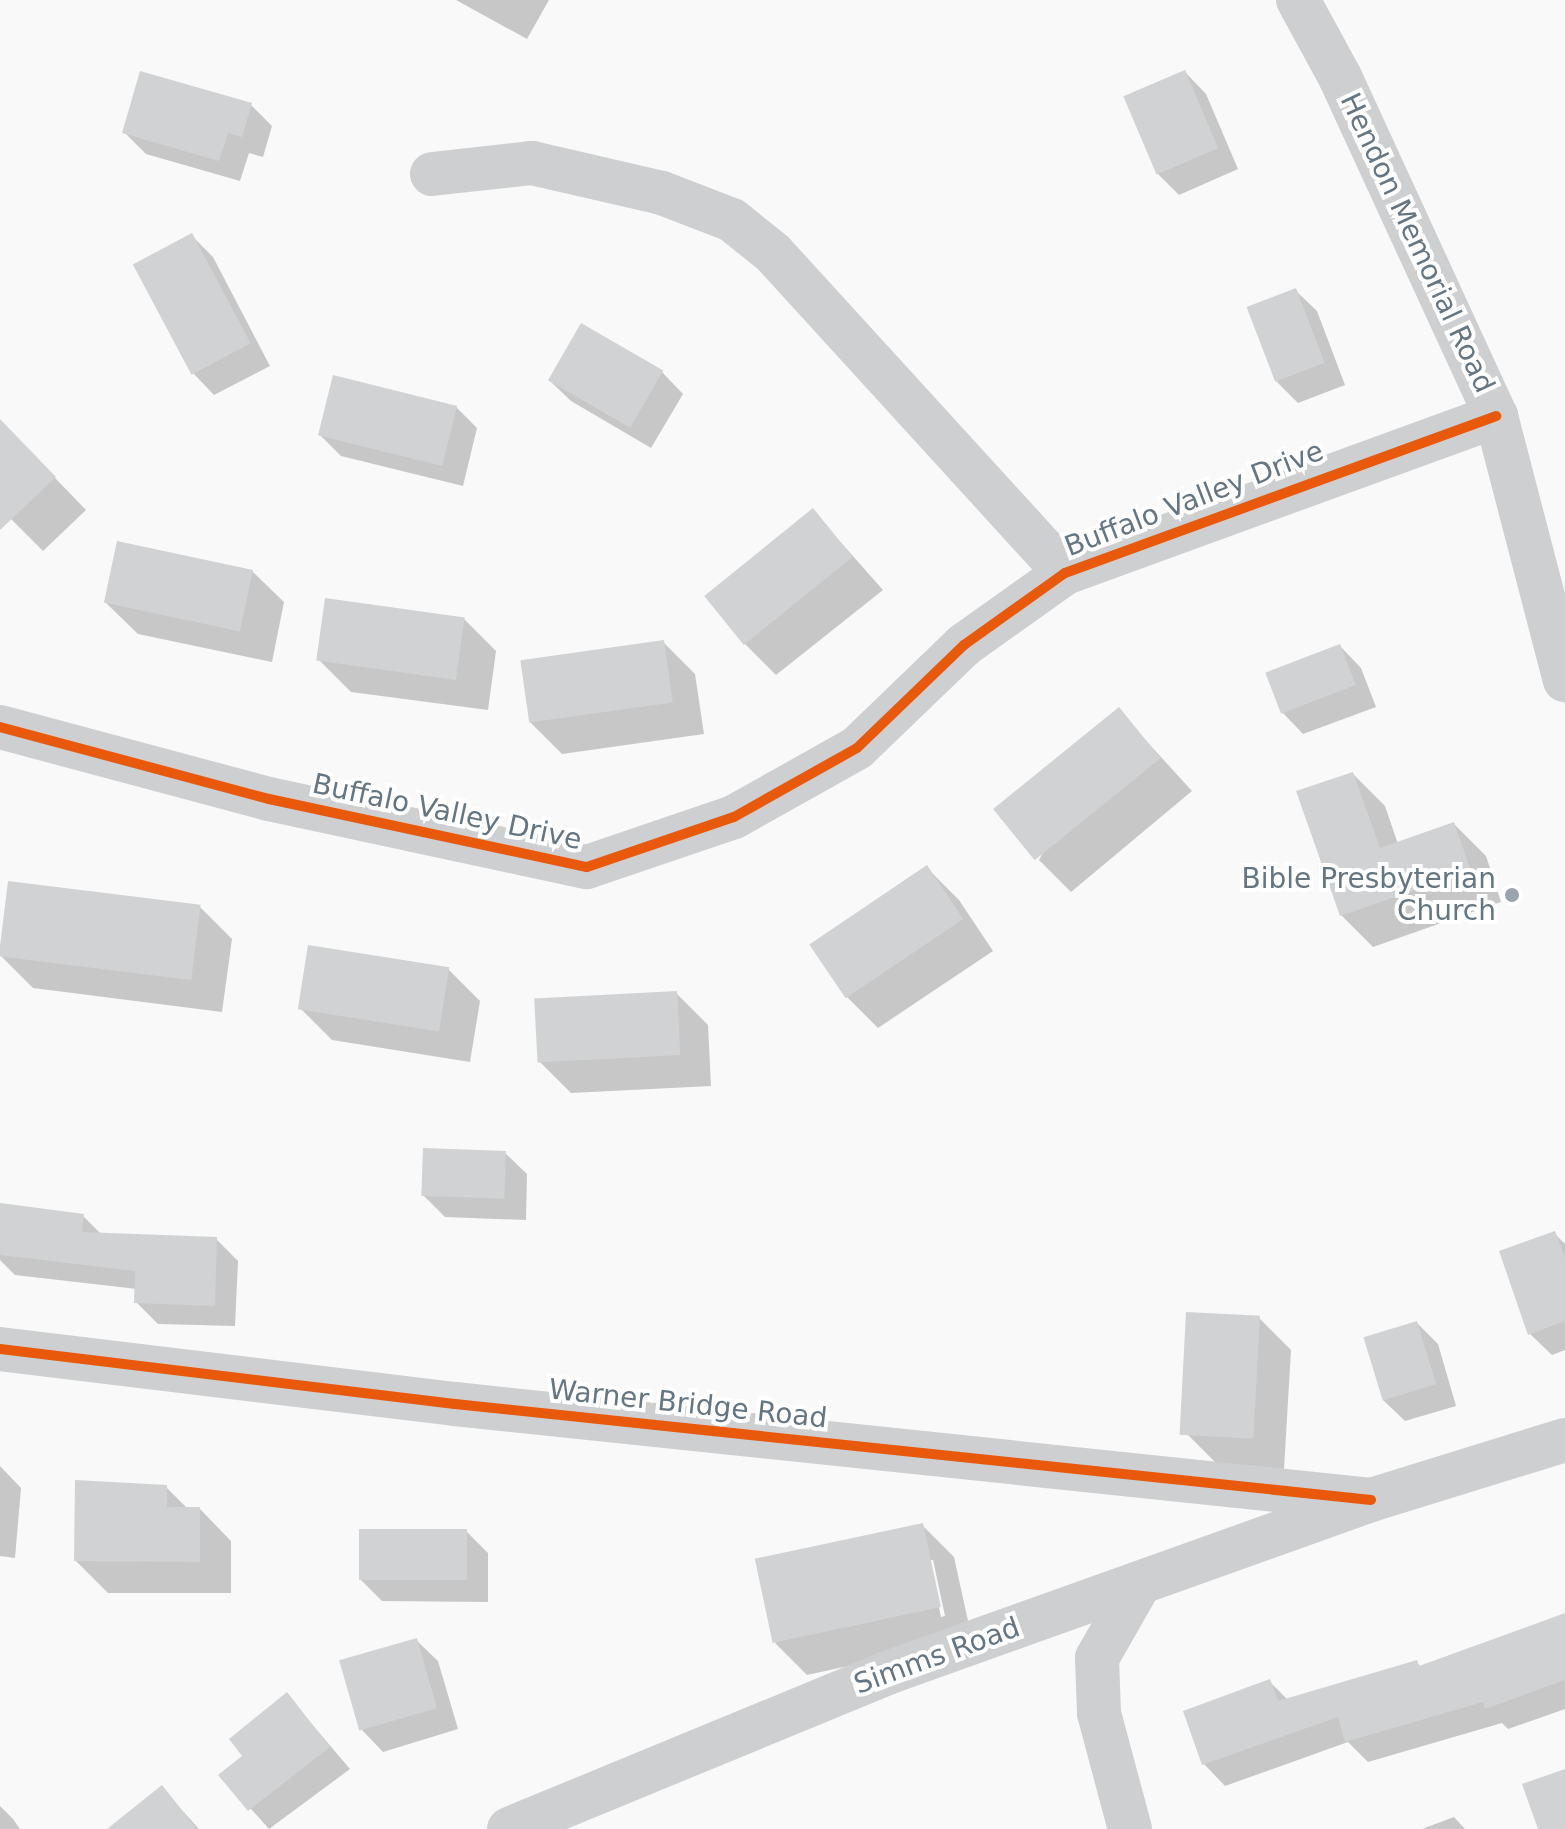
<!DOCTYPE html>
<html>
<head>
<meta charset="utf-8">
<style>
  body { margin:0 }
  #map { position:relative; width:1565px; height:1829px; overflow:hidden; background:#f9f9f9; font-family:"DejaVu Sans",sans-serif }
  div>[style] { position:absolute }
  .shadow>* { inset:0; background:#0003 }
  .building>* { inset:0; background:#d0d2d3; transform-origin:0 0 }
  .minor>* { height:44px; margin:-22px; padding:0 22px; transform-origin:22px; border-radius:22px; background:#cecfd0 }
  .cycleway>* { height:10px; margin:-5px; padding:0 5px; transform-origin:5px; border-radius:5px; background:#e8590c }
  .dots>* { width:22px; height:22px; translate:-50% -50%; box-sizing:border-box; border:4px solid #fff; border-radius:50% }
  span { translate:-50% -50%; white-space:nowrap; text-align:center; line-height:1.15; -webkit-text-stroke:8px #fff; paint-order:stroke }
  .street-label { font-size:28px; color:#657683 }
  .poi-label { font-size:28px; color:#657683 }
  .right { translate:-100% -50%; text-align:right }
</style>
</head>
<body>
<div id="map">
  <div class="shadow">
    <div style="clip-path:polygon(456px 0,549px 0,527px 39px)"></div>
    <div style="clip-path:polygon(1185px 72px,1206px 94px,1238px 169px,1179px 195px,1157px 173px)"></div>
    <div style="clip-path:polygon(251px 105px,272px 126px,263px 157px,249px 153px,240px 181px,146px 154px,125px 133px)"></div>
    <div style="clip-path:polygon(192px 236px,213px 257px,270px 366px,214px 395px,193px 373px,136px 265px)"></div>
    <div style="clip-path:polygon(1295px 290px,1317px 311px,1345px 385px,1298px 403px,1277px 382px)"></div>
    <div style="clip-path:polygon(662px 372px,683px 394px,651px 448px,571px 401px,549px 380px)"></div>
    <div style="clip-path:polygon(456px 407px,477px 428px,463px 486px,341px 456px,320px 435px)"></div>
    <div style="clip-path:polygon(0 421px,86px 510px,43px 551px,0 508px)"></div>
    <div style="clip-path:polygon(813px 511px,883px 590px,776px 675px,744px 643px)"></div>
    <div style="clip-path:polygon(252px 571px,284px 602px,272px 662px,138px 634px,106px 603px)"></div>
    <div style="clip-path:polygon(464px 619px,496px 651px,488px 710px,351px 692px,319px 660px)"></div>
    <div style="clip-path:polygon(663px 642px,695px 674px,704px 734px,562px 754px,530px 722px)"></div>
    <div style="clip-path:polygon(1340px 646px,1361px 668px,1376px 707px,1303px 734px,1282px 712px)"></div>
    <div style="clip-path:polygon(1118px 710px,1192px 791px,1071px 892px,1039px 860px)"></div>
    <div style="clip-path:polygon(1353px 774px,1385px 806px,1398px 844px,1454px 824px,1486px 856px,1501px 902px,1373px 947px,1341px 915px)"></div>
    <div style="clip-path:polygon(927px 868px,959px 900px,993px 951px,878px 1028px,846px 996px)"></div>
    <div style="clip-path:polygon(200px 907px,232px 939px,222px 1012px,33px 988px,1px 956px)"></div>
    <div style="clip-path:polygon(448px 969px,480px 1001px,470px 1062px,332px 1040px,300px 1008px)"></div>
    <div style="clip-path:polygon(676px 993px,708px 1025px,711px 1086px,571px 1093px,539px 1061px)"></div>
    <div style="clip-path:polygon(505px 1153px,527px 1174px,526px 1220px,445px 1217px,424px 1196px)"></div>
    <div style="clip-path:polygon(0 1205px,83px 1216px,102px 1235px,216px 1239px,238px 1261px,235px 1326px,158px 1324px,136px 1302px,137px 1289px,15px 1275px,0 1260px)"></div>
    <div style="clip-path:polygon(1555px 1234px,1565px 1244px,1565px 1350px,1552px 1355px,1530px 1334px)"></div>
    <div style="clip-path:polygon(1188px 1314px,1259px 1318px,1291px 1350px,1284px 1469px,1219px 1466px,1187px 1434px)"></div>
    <div style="clip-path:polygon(1417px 1323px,1438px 1344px,1456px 1406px,1405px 1421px,1383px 1400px)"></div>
    <div style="clip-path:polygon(0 1466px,21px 1488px,15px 1558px,0 1556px)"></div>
    <div style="clip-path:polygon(166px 1487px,188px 1509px,200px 1509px,231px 1541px,231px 1593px,108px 1593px,76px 1561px)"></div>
    <div style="clip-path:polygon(evenodd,922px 1525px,954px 1557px,972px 1639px,807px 1675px,775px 1643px,922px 1525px,929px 1560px,933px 1560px,945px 1616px,941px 1617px,929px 1560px)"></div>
    <div style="clip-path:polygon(466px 1531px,488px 1553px,488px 1602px,382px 1601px,361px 1580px)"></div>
    <div style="clip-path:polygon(1565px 1616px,1565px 1709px,1508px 1729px,1502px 1723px,1368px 1762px,1348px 1742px,1225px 1786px,1204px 1764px,1270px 1682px,1288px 1700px,1417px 1663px,1422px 1668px)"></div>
    <div style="clip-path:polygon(416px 1640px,438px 1661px,458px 1729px,383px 1752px,362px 1730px)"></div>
    <div style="clip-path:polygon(287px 1695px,350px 1769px,269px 1829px,221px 1775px,245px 1756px)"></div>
    <div style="clip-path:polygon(162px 1788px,199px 1829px,111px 1829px)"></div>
    <div style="clip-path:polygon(0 1806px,13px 1819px,20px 1829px,0 1829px)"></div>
    <div style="clip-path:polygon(1454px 1817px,1465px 1829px,1422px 1829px)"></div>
  </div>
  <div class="building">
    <div style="left:1185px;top:70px;width:85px;height:67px;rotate:67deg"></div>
    <div style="clip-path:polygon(140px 71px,252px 103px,242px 137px,228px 133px,219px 161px,122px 133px)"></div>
    <div style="left:192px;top:233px;width:125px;height:67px;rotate:62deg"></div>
    <div style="left:1296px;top:288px;width:80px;height:53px;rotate:69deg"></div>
    <div style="left:581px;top:323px;width:95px;height:66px;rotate:30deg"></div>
    <div style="left:333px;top:375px;width:128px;height:62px;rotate:14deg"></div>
    <div style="clip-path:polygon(0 419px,56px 477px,0 530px)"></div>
    <div style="left:813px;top:508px;width:63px;height:140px;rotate:51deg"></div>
    <div style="left:117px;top:541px;width:139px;height:63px;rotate:12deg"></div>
    <div style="left:325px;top:598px;width:141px;height:63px;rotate:8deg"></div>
    <div style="left:664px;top:640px;width:63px;height:145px;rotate:82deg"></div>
    <div style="left:1340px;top:644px;width:44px;height:80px;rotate:69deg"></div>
    <div style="left:1119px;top:707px;width:66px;height:162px;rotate:51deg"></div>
    <div style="clip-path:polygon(1353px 772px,1380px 848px,1454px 822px,1471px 871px,1340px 916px,1296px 791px)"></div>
    <div style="left:927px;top:865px;width:65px;height:142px;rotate:56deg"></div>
    <div style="left:8px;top:881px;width:194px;height:76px;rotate:7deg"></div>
    <div style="left:308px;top:945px;width:143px;height:65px;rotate:9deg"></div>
    <div style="left:677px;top:991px;width:64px;height:143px;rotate:87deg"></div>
    <div style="left:423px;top:1148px;width:83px;height:48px;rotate:2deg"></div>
    <div style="clip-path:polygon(0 1203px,84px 1214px,82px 1232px,217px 1237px,215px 1306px,134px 1303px,135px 1271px,0 1255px)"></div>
    <div style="clip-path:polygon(1555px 1231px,1565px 1258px,1565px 1321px,1528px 1335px,1499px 1251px)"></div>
    <div style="left:1186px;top:1312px;width:74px;height:123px;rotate:3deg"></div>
    <div style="left:1417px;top:1321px;width:66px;height:56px;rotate:73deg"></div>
    <div style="clip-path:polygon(75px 1480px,167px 1485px,167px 1507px,200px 1507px,200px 1562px,74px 1561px)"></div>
    <div style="left:923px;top:1523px;width:86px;height:172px;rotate:78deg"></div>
    <div style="left:359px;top:1529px;width:108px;height:51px"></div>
    <div style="clip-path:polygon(1565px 1613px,1565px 1680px,1485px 1709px,1483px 1702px,1345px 1742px,1338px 1717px,1202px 1765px,1183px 1711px,1270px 1679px,1278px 1701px,1417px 1660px,1419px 1666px)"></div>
    <div style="left:417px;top:1638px;width:73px;height:81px;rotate:74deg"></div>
    <div style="clip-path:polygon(287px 1692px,330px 1747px,248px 1811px,218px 1775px,242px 1756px,229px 1739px)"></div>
    <div style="clip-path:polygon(1565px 1769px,1565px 1829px,1538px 1829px,1522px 1784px)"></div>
    <div style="clip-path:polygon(162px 1785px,197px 1829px,107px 1829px)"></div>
  </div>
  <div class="minor">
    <div style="left:1298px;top:0;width:88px;rotate:61.4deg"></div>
    <div style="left:1340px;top:77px;width:373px;rotate:65.3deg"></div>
    <div style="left:1496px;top:416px;width:273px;rotate:75.4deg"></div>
    <div style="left:432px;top:174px;width:101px;rotate:-6.3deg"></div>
    <div style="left:532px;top:163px;width:133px;rotate:13deg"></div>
    <div style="left:662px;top:193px;width:75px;rotate:21.1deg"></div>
    <div style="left:732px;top:220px;width:53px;rotate:38.8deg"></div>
    <div style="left:773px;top:253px;width:433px;rotate:47.6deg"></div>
    <div style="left:0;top:727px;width:278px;rotate:15deg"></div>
    <div style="left:269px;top:799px;width:325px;rotate:12.1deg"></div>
    <div style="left:587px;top:867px;width:155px;rotate:-18.8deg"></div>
    <div style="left:734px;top:817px;width:141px;rotate:-29.3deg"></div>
    <div style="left:857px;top:748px;width:149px;rotate:-43.9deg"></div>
    <div style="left:964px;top:645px;width:124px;rotate:-35.5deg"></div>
    <div style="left:1065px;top:573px;width:459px;rotate:-20deg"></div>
    <div style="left:0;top:1349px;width:458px;rotate:6.9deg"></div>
    <div style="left:455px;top:1404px;width:921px;rotate:5.98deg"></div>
    <div style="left:509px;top:1829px;width:409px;rotate:-22.4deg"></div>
    <div style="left:887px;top:1673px;width:514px;rotate:-19.67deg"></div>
    <div style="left:1371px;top:1500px;width:203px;rotate:-17.2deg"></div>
    <div style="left:1130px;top:1829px;width:120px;rotate:-105deg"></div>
    <div style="left:1099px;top:1713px;width:55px;rotate:-92.1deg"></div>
    <div style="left:1097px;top:1658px;width:86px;rotate:-60.2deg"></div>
  </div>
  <div class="cycleway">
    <div style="left:0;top:727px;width:278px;rotate:15deg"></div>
    <div style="left:269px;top:799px;width:325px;rotate:12.1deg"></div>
    <div style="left:587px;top:867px;width:155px;rotate:-18.8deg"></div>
    <div style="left:734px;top:817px;width:141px;rotate:-29.3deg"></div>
    <div style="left:857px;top:748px;width:149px;rotate:-43.9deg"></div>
    <div style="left:964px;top:645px;width:124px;rotate:-35.5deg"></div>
    <div style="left:1065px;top:573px;width:459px;rotate:-20deg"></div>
    <div style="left:0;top:1349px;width:458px;rotate:6.9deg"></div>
    <div style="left:455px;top:1404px;width:921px;rotate:5.98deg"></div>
  </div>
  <div class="dots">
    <div style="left:1512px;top:895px;background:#99a4ac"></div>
  </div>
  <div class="street-label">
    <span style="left:1417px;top:243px;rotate:65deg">Hendon Memorial Road</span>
    <span style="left:1194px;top:499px;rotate:-21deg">Buffalo Valley Drive</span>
    <span style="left:447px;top:812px;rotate:12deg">Buffalo Valley Drive</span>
    <span style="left:688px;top:1404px;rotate:6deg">Warner Bridge Road</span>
    <span style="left:937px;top:1656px;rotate:-20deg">Simms Road</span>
  </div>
  <div class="poi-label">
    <span class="right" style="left:1496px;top:895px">Bible Presbyterian<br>Church</span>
  </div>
</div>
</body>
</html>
